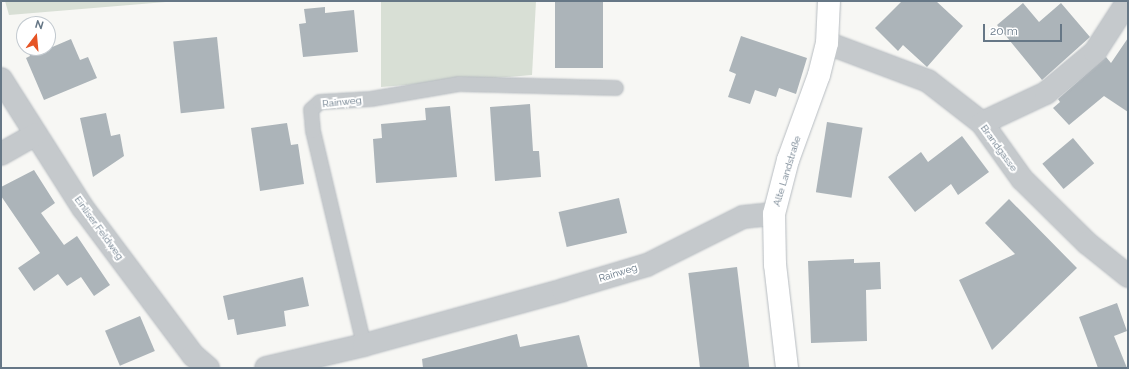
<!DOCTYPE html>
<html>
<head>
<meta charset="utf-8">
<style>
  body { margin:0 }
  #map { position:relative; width:1129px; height:369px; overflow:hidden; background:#f7f7f4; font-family:Raleway,sans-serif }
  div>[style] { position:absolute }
  .green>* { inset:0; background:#d8dfd5 }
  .building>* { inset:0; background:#acb4b9; transform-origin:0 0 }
  .roads { filter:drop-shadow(0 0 1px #b7bcc1) drop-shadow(0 0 1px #b7bcc1) }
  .lane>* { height:14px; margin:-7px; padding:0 7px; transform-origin:7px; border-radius:7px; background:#c5c9cc }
  .street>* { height:22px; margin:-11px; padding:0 11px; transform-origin:11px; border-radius:11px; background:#c5c9cc }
  .secondary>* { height:22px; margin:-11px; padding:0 11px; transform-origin:11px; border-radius:11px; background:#fff }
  span { translate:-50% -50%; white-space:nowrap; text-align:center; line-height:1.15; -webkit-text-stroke:4px #fff; paint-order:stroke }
  .street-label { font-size:10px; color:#667786 }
  .frame { position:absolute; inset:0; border:2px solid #667786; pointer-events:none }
  .north { position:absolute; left:16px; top:16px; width:40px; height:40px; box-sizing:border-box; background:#fff; border:1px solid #c2c9cf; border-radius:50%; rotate:16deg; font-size:11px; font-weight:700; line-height:16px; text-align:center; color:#667786 }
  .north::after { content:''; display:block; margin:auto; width:14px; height:18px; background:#e65425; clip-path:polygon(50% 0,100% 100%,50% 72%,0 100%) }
  .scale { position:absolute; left:983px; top:24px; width:79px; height:18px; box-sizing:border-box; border:2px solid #667786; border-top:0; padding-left:5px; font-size:12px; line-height:14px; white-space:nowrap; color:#667786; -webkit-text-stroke:3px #fff; paint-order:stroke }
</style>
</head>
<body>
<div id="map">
  <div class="green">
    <div style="clip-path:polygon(5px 1px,178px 1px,9px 15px)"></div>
    <div style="clip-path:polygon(381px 1px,536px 1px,532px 75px,381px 87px)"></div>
  </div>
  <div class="building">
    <div style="left:555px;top:1px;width:48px;height:67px"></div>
    <div style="clip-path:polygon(902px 1px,936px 1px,963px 26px,927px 67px,903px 45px,898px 51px,875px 28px)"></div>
    <div style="clip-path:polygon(1023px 3px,1039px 22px,1061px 3px,1090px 37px,1042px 80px,997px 25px)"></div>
    <div style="clip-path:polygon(325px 7px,325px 13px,354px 10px,358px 52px,303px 57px,299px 24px,306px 23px,304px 9px)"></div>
    <div style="clip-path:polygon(741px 36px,807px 58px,796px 94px,779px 88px,776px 97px,755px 90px,750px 104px,728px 97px,736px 74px,729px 71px)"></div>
    <div style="left:217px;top:37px;width:72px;height:44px;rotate:84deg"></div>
    <div style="clip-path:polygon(1128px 38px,1128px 112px,1104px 96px,1069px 125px,1053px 108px,1060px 102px,1058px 99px,1106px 57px,1111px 63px)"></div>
    <div style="clip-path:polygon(71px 39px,80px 60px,88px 57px,97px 78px,44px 100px,26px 58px,30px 56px,27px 48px,50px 48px)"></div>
    <div style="clip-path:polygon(530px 104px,533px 151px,539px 151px,541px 177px,495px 181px,490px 107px)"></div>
    <div style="clip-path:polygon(450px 106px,457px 177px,376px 183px,373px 139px,382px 138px,381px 124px,426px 120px,425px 108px)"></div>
    <div style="clip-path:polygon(106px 113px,111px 136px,120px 134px,124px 156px,93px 177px,80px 118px)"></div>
    <div style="left:827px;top:122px;width:36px;height:71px;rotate:9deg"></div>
    <div style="clip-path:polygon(287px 123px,291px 145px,298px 144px,304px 184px,260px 191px,251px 128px)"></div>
    <div style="clip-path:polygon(962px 136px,989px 172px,958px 195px,951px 184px,915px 212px,888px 177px,921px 152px,928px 162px)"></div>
    <div style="left:1073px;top:138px;width:33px;height:40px;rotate:50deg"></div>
    <div style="clip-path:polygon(34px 170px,55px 203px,41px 213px,64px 245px,77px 236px,110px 285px,94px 296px,81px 277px,67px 286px,58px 274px,34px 291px,18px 268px,40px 253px,1px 196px,1px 187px)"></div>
    <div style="left:619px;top:198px;width:36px;height:62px;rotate:77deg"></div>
    <div style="clip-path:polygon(1009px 199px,1077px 268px,992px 350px,959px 280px,1015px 254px,985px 223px)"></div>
    <div style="clip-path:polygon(854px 259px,854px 263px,880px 262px,881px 289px,866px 290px,867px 341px,811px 343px,808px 261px)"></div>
    <div style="left:737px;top:267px;width:102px;height:49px;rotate:83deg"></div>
    <div style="clip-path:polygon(303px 277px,309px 306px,284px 311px,286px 326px,237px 335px,234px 319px,228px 320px,223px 296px)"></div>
    <div style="clip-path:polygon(1117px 303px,1127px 331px,1114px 336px,1127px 368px,1098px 368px,1079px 317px)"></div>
    <div style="left:140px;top:316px;width:38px;height:38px;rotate:67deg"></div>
    <div style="clip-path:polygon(517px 334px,520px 347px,579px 335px,588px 368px,423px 368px,422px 359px)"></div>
  </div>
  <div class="roads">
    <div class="lane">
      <div style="left:364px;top:345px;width:220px;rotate:-103.4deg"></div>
      <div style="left:313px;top:131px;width:21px;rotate:-95deg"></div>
      <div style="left:311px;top:110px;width:12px;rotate:-42deg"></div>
      <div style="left:320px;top:102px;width:51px;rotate:-3.4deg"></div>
      <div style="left:371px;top:99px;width:89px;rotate:-9.7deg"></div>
      <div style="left:459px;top:84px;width:157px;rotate:1.5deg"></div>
    </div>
    <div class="street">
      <div style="left:827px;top:43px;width:108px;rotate:20.6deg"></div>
      <div style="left:928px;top:81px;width:68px;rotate:37.9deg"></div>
      <div style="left:982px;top:123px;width:69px;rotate:54.5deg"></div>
      <div style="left:1022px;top:179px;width:91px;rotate:44.6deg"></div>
      <div style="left:1087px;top:243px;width:53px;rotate:38.8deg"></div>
      <div style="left:1px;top:79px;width:153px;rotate:57.6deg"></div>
      <div style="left:83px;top:208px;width:184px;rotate:53.2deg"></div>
      <div style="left:193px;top:355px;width:20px;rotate:41deg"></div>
      <div style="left:982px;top:123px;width:71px;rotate:-25.1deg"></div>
      <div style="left:1046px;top:93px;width:64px;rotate:-39.9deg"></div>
      <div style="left:1095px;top:52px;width:61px;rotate:-57.1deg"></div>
      <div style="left:1px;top:154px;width:40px;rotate:-29.7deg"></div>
      <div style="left:266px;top:368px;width:101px;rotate:-13.2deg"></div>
      <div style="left:364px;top:345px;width:206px;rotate:-15.4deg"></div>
      <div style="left:563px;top:290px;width:88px;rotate:-16.6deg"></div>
      <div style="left:647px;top:265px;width:107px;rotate:-26.6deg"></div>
      <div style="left:743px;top:217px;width:31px;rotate:-6deg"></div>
    </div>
    <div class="secondary">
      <div style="left:787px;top:368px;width:104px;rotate:-96.6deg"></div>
      <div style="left:775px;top:265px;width:51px;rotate:-91.1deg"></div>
      <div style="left:774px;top:214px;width:56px;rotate:-75.5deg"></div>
      <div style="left:788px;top:160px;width:90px;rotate:-70deg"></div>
      <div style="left:819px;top:75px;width:33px;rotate:-76deg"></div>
      <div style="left:827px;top:43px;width:42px;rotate:-87.3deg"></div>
    </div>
  </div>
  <div class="street-label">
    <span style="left:342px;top:102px;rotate:-6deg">Rainweg</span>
    <span style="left:999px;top:148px;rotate:54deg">Brandgasse</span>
    <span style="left:787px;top:171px;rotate:-73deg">Alte Landstraße</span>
    <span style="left:99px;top:228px;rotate:54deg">Einliser Feldweg</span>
    <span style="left:618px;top:273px;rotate:-17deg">Rainweg</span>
  </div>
  <div class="frame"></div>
  <div class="north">N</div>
  <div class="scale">20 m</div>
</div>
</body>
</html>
